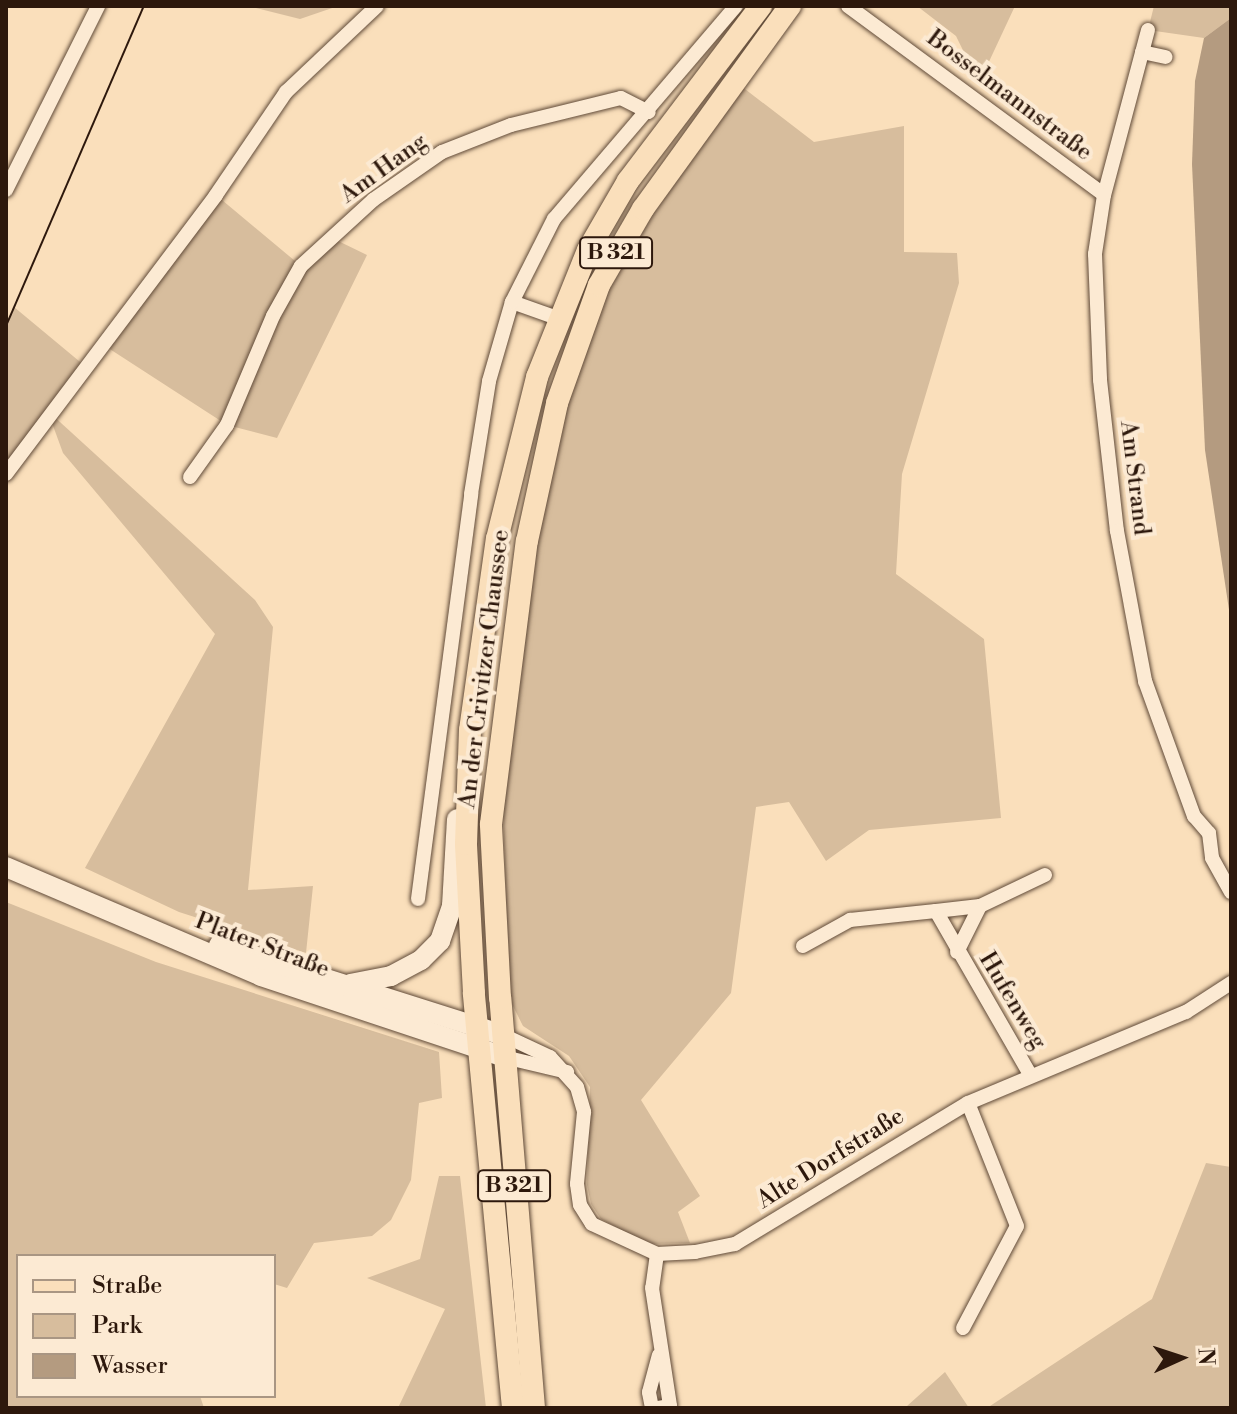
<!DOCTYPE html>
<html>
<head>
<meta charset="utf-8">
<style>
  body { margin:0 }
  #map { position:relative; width:1237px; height:1414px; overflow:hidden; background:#fadfbb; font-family:"Libre Bodoni",serif }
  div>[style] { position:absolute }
  .green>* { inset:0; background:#d7bd9d }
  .water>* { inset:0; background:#b49b80 }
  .roads { filter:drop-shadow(0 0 2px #604a38) drop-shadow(0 0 2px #604a38) }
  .street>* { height:14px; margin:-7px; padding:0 7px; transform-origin:7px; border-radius:7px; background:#fcead3 }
  .secondary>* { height:20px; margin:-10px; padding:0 10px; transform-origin:10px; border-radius:10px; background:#fcead3 }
  .primary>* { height:22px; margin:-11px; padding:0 11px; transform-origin:11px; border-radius:11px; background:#fadfbb }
  .tram>* { height:2px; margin:-1px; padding:0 1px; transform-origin:1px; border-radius:1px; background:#2d180c }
  span { translate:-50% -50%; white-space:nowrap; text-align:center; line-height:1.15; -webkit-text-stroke:8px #fcead3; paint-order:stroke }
  .shield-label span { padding:2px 6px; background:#fcead3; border:2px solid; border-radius:6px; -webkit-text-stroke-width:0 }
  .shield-label { font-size:22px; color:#2d180c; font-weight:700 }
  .street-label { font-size:24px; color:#2d180c }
  .frame { position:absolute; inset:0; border:8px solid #2d180c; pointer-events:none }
  .legend { position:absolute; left:16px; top:1254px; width:260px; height:144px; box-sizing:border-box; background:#fcead3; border:2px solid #a99683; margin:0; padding:10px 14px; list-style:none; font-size:24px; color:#2d180c }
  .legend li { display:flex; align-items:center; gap:16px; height:40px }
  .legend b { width:40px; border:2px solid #a99683 }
  .north { position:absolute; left:1141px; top:1318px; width:80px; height:80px; -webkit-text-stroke:6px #fcead3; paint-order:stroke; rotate:87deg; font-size:22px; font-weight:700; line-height:32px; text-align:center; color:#2d180c }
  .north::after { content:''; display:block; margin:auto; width:28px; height:36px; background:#2d180c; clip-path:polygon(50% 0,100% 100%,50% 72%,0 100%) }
</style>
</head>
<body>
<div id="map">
  <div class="green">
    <div style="clip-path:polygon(248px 6px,338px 6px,300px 19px)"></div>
    <div style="clip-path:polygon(917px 6px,1015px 6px,979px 83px,956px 36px)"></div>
    <div style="clip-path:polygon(1154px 6px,1231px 6px,1231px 18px,1204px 38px,1148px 30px)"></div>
    <div style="clip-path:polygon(741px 86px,814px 142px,904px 126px,904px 252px,957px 253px,959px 283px,902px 474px,896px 574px,984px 639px,1001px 818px,869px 830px,826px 861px,789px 802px,756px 807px,731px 993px,641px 1100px,700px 1196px,678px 1212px,690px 1243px,647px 1244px,601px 1219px,591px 1204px,587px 1185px,590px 1087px,569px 1056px,523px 1026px,509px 998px,503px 808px,514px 683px,549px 464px,590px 328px,626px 254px)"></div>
    <div style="clip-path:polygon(216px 195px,301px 266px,330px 237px,367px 255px,277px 438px,227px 425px,102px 344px)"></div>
    <div style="clip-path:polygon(14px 307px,85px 366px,49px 412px,255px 600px,273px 627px,248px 890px,313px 886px,306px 953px,179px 912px,85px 868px,215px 634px,63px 453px,48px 412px,6px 474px,6px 326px)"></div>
    <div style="clip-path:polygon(6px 902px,156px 962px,439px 1052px,442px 1098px,419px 1103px,411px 1180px,391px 1220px,372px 1236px,314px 1243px,287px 1288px,274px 1284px,274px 1256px,18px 1256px,18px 1396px,200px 1396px,204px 1408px,6px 1408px)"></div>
    <div style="clip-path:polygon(1206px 1163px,1231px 1167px,1231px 1408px,987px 1408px,1152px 1299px)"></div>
    <div style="clip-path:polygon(439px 1176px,460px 1176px,486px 1408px,398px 1408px,445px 1309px,367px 1278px,420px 1259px)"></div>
    <div style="clip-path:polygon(945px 1372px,969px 1408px,902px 1408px,907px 1406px)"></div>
  </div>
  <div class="water">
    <div style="clip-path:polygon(1231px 18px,1231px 623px,1205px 450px,1192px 164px,1195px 81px,1204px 38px)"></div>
  </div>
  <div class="roads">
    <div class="street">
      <div style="left:848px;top:6px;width:318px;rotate:36.4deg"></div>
      <div style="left:1148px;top:30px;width:171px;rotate:104.9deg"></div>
      <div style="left:1104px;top:195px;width:60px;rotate:98.7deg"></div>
      <div style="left:1095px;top:254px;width:126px;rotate:87.7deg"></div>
      <div style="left:1100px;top:380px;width:152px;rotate:83.6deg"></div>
      <div style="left:1117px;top:531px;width:153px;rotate:79.4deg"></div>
      <div style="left:1145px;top:681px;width:144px;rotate:70.1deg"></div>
      <div style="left:1194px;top:816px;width:23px;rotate:49deg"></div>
      <div style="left:1209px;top:833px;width:25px;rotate:83deg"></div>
      <div style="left:1212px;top:858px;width:39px;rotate:61deg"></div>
      <div style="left:1142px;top:52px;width:24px;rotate:12deg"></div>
      <div style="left:6px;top:190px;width:206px;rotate:-63.4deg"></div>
      <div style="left:512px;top:302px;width:48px;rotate:19.6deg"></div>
      <div style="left:6px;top:474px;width:349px;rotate:-53deg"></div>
      <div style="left:216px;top:195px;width:125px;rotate:-55.8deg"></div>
      <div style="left:286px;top:92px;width:125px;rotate:-43.4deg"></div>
      <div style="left:190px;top:477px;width:64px;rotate:-54.6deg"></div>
      <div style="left:227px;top:425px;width:118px;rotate:-67.1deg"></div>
      <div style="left:273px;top:316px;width:57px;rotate:-60.8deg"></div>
      <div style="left:301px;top:266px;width:98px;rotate:-42.5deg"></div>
      <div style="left:373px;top:200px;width:84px;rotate:-34.8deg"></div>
      <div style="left:442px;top:152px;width:74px;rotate:-21.4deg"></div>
      <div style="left:511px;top:125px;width:113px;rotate:-13.8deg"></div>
      <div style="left:621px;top:98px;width:31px;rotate:27deg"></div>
      <div style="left:418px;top:899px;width:408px;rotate:-82.5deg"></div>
      <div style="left:471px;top:494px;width:114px;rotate:-80.9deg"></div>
      <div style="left:489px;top:381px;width:82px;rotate:-73.8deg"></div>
      <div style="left:512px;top:302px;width:93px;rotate:-63.2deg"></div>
      <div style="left:554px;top:219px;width:280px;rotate:-49.5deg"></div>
      <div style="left:936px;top:911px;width:44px;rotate:-6.5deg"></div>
      <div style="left:803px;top:946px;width:54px;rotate:-29deg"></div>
      <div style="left:850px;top:920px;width:86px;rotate:-6deg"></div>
      <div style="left:936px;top:911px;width:187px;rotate:60.1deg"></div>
      <div style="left:957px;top:952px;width:51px;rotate:-63.4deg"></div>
      <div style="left:980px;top:906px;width:72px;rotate:-25.5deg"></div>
      <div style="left:503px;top:1035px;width:52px;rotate:25.1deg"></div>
      <div style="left:550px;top:1057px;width:40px;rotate:48deg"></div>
      <div style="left:577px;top:1087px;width:26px;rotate:74deg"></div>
      <div style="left:584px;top:1112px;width:72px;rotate:95.6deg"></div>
      <div style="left:577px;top:1184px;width:21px;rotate:82deg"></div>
      <div style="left:580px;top:1205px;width:22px;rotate:58deg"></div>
      <div style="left:592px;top:1224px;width:72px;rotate:24.8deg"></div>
      <div style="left:657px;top:1254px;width:38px;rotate:-3deg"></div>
      <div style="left:695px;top:1252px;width:41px;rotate:-11.3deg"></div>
      <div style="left:735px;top:1244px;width:272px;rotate:-31.2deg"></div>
      <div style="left:968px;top:1103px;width:236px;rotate:-22.7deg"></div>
      <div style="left:1186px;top:1012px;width:54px;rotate:-32.8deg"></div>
      <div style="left:504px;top:1057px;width:65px;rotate:13.4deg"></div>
      <div style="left:657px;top:1254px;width:34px;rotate:98deg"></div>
      <div style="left:652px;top:1288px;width:119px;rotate:81.3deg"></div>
      <div style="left:670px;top:1406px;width:12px;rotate:171deg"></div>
      <div style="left:963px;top:1328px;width:115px;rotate:-62.1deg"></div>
      <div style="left:1017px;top:1226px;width:132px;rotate:-111.7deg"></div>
      <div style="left:652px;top:1408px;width:16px;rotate:-101deg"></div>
      <div style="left:649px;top:1392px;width:38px;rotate:-75deg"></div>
    </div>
    <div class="secondary">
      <div style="left:6px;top:867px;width:277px;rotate:23.1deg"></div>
      <div style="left:261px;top:976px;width:256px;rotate:18.4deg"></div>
      <div style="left:219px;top:945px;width:298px;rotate:17.6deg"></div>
      <div style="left:350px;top:984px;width:42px;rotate:-11deg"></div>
      <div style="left:391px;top:976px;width:34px;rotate:-28deg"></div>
      <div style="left:421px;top:960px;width:27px;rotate:-45deg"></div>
      <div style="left:440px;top:941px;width:37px;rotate:-71deg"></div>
      <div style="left:452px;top:906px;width:87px;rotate:-86.7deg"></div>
    </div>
    <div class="primary">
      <div style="left:513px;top:1408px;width:417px;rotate:-95.4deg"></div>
      <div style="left:474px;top:993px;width:149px;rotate:-93.1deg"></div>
      <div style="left:466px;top:844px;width:114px;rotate:-88deg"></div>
      <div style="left:470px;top:730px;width:193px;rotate:-82deg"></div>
      <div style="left:497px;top:539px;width:167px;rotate:-76.1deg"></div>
      <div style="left:537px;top:377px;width:137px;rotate:-68.1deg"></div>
      <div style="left:588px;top:250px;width:80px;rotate:-59.9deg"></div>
      <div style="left:628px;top:181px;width:220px;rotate:-52.8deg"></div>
      <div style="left:534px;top:1408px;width:411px;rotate:-94.7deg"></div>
      <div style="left:500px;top:998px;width:174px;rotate:-93deg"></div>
      <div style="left:491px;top:824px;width:285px;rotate:-82.8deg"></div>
      <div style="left:527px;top:541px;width:141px;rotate:-77.7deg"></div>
      <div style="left:557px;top:403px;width:125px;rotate:-70.4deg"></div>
      <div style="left:599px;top:285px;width:88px;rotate:-59.9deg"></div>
      <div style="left:643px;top:209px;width:251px;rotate:-54.1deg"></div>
    </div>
  </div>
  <div class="tram">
    <div style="left:6px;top:326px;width:348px;rotate:-66.7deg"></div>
  </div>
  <div class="shield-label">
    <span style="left:616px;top:253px">B 321</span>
    <span style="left:514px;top:1186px">B 321</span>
  </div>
  <div class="street-label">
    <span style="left:1009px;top:96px;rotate:37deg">Bosselmannstraße</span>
    <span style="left:384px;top:169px;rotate:-36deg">Am Hang</span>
    <span style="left:1134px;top:478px;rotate:83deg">Am Strand</span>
    <span style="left:485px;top:669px;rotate:-83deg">An der Crivitzer Chaussee</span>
    <span style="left:262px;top:946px;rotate:21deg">Plater Straße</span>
    <span style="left:1012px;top:1001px;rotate:59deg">Hufenweg</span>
    <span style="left:831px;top:1159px;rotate:-32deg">Alte Dorfstraße</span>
  </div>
  <div class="frame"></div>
  <ul class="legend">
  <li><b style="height:10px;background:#fadfbb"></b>Straße</li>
  <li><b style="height:22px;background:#d7bd9d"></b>Park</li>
  <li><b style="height:22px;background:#b49b80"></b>Wasser</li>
  </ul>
  <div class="north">N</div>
</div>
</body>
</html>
